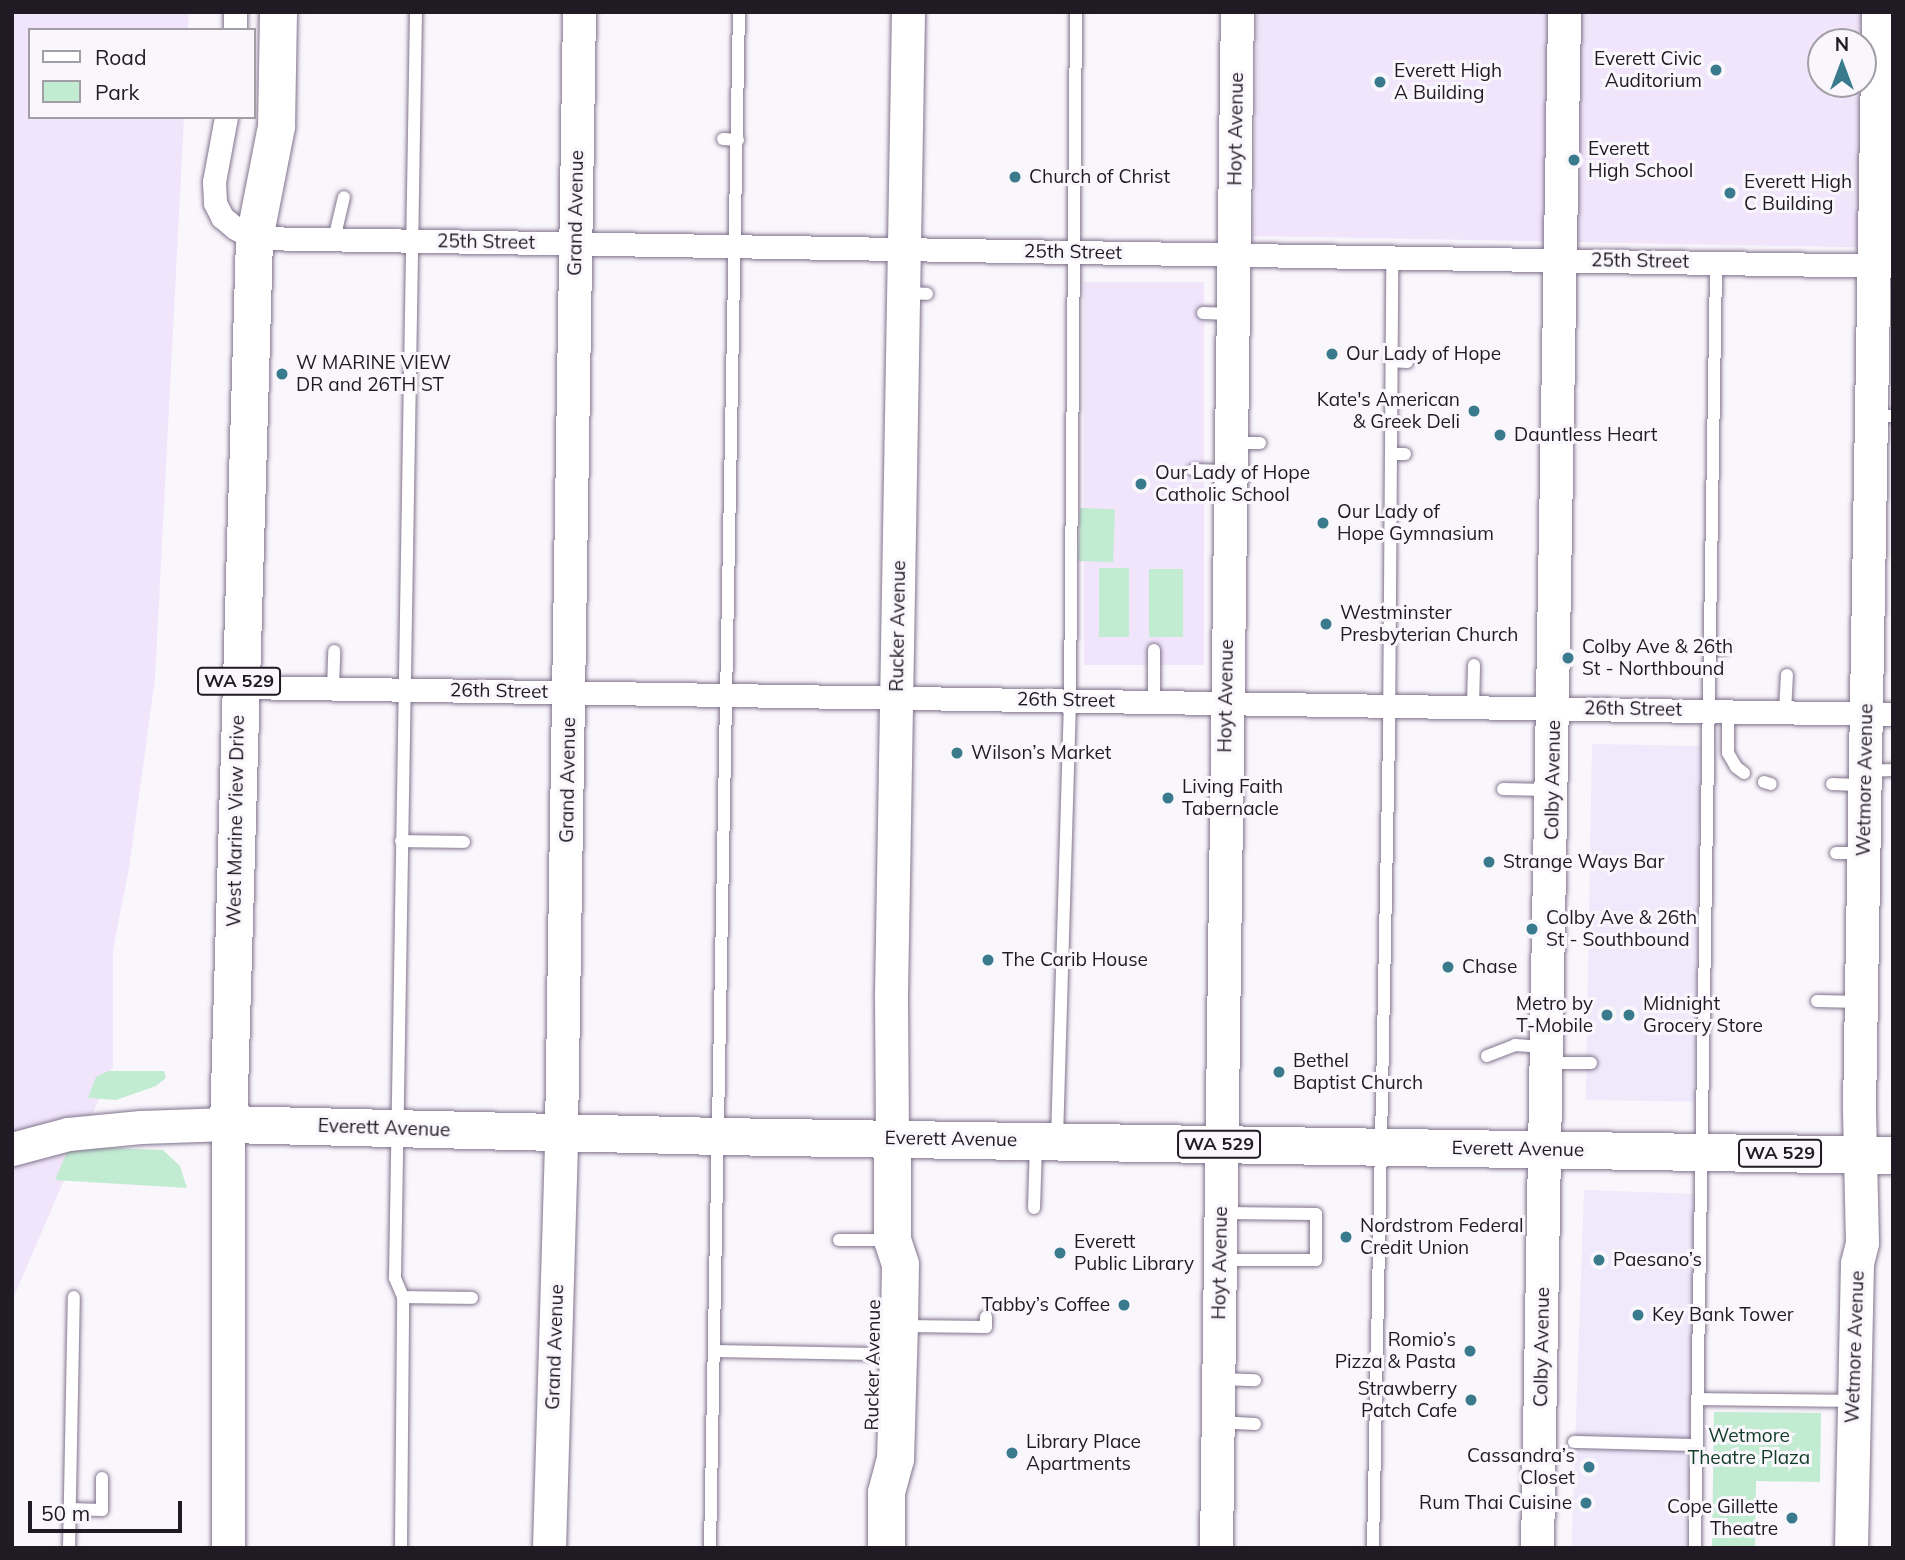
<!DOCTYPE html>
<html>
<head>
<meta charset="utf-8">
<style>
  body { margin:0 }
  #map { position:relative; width:1905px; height:1560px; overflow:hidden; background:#f9f6fc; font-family:Mulish,sans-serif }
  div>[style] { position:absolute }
  .commercial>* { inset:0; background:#eeeafc; transform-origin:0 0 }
  .built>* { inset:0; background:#f0e5fb; transform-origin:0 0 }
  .green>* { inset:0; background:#c1ecd2; transform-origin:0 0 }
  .roads { filter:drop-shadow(0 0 2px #81738d) drop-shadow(0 0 2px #81738d) }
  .lane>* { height:12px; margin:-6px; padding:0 6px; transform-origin:6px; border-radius:6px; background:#fff }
  .street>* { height:23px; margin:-11.5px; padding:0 11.5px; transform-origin:11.5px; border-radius:11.5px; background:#fff }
  .secondary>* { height:33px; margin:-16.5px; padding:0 16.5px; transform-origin:16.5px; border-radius:16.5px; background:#fff }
  .primary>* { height:37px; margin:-18.5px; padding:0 18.5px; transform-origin:18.5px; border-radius:18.5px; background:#fff }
  .dots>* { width:19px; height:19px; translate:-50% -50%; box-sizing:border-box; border:4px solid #f9f6fc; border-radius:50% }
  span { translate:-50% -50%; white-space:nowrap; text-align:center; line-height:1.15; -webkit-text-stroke:6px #f9f6fc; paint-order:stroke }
  .shield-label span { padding:2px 5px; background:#f9f6fc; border:2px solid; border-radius:5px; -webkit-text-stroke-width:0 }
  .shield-label { font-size:18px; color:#201a25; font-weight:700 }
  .poi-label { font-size:19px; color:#201a25 }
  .right { translate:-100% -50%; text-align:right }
  .left { translate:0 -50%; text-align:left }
  .street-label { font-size:19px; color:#201a25 }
  .park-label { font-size:19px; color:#103c26 }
  .frame { position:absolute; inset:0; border:14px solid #201a25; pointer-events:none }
  .legend { position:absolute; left:28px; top:28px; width:228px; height:91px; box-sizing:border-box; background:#f9f6fc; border:2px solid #a29ea6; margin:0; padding:9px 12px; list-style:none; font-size:21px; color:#201a25 }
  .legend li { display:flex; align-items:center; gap:14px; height:35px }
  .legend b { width:35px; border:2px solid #a29ea6 }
  .north { position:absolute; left:1807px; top:28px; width:70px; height:70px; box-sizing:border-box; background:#f9f6fc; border:2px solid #a29ea6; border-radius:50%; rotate:0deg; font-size:19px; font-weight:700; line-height:28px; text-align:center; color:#201a25 }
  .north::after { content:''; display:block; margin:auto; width:24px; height:32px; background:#397a8d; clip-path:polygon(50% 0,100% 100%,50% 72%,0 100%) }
  .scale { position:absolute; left:28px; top:1501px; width:154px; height:32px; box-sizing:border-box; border:4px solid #201a25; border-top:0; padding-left:9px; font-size:21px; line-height:24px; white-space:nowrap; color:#201a25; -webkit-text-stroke:5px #f9f6fc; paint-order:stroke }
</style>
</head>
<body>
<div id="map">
  <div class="commercial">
    <div style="left:1592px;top:744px;width:109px;height:356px;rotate:1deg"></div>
    <div style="left:1584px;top:1190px;width:114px;height:358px;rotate:2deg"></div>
  </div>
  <div class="built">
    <div style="clip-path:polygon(12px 12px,189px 12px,188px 30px,30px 30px,30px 117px,184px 117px,155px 679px,129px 868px,113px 949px,113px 1066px,12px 1301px)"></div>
    <div style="clip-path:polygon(evenodd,1257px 12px,1893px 12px,1893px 248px,1253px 236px,1257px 12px,1821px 42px,1863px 42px,1863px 84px,1821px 84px,1821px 42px)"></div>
    <div style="left:1084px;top:282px;width:120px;height:383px"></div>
  </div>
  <div class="green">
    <div style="left:1080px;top:508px;width:35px;height:53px;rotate:2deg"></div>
    <div style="left:1099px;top:568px;width:30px;height:69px"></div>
    <div style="left:1149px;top:569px;width:34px;height:68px"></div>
    <div style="clip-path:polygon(108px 1071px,164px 1071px,166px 1078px,156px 1086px,116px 1100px,88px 1098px,96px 1077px)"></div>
    <div style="clip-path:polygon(85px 1147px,163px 1150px,180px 1166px,187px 1188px,55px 1180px,67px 1152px)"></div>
    <div style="clip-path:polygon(1714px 1412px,1821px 1413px,1820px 1482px,1756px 1481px,1755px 1548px,1712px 1548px)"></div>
  </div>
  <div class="roads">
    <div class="lane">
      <div style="left:723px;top:139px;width:15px;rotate:4deg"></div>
      <div style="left:334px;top:239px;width:43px;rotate:-76.6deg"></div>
      <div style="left:903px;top:293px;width:24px;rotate:2deg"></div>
      <div style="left:1203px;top:313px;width:27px;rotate:2deg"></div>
      <div style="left:1391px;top:361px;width:16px;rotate:4deg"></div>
      <div style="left:1871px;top:416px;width:22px"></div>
      <div style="left:1231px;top:443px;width:29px"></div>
      <div style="left:1391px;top:454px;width:14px"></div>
      <div style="left:1194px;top:470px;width:36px;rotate:2deg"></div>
      <div style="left:1710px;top:649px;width:15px;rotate:-4deg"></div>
      <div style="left:1154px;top:650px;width:51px;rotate:90deg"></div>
      <div style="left:333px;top:688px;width:37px;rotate:-88deg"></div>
      <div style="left:1473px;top:707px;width:42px;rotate:-88.6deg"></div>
      <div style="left:1728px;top:711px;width:42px;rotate:90deg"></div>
      <div style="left:1728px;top:753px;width:16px;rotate:60deg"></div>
      <div style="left:1736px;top:767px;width:10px;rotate:37deg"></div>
      <div style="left:1785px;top:712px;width:37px;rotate:-87deg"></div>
      <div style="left:1865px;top:771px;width:28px;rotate:-2deg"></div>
      <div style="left:1764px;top:782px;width:7px;rotate:16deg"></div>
      <div style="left:1832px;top:784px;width:33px;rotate:2deg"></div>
      <div style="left:1503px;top:789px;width:45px;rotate:1.3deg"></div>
      <div style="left:401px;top:841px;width:63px;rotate:0.9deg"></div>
      <div style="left:1836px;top:853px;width:27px"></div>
      <div style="left:1817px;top:1001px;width:44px;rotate:1.3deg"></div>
      <div style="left:1487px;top:1056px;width:30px;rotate:-21deg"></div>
      <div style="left:1515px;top:1045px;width:29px;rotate:4deg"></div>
      <div style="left:1548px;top:1063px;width:43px"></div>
      <div style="left:1057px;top:1139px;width:439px;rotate:-88.3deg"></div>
      <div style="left:1070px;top:700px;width:688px;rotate:-89.5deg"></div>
      <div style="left:1034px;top:1208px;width:63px;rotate:-88.2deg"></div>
      <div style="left:839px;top:1240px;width:49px"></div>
      <div style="left:1221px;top:1260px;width:95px"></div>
      <div style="left:1316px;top:1260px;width:46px;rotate:-90deg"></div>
      <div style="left:1316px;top:1214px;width:93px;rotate:-179.4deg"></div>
      <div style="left:403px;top:1297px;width:69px;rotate:0.8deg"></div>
      <div style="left:903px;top:1326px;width:83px;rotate:0.7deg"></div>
      <div style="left:986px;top:1327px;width:10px;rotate:-90deg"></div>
      <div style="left:714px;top:1351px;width:159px;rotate:1.1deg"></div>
      <div style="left:1220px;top:1379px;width:35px;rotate:2deg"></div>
      <div style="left:1697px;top:1399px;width:156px;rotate:0.7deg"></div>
      <div style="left:1218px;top:1422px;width:37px;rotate:3deg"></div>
      <div style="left:1574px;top:1442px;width:123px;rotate:1.4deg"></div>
      <div style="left:70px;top:1509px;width:32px;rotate:2deg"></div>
      <div style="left:102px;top:1510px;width:32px;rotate:-90deg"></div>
      <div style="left:69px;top:1548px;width:251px;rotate:-88.9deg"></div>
      <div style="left:401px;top:1548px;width:251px;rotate:-89.5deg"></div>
      <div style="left:403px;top:1297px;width:21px;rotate:-113deg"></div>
      <div style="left:395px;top:1278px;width:1266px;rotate:-89.05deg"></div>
      <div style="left:710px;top:1548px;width:1536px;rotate:-88.92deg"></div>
      <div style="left:1373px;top:1548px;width:812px;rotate:-88.87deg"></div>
      <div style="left:1389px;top:736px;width:479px;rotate:-89.6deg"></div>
      <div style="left:1695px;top:1548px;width:1285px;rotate:-89.06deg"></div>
    </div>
    <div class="street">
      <div style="left:235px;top:30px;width:18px;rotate:-90deg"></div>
      <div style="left:226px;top:117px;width:66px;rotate:100.5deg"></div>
      <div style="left:214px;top:182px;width:21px;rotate:87deg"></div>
      <div style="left:215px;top:203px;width:16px;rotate:63deg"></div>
      <div style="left:222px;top:217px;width:17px;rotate:40deg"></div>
      <div style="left:235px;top:228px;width:21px;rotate:28deg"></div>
      <div style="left:254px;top:238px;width:1639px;rotate:0.98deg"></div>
      <div style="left:239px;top:687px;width:1654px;rotate:0.94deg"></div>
    </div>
    <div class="secondary">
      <div style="left:892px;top:1138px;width:143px;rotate:-90.4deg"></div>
      <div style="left:891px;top:995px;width:983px;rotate:-89.01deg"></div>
      <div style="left:12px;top:1149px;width:58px;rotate:-15deg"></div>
      <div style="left:68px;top:1134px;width:73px;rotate:-5.5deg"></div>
      <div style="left:141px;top:1127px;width:87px;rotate:-2deg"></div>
      <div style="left:228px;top:1124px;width:424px;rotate:90deg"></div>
      <div style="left:549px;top:1548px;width:416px;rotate:-88.3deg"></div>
      <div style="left:561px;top:1132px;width:1120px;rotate:-89.08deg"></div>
      <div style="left:1216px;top:1548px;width:1536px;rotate:-89.22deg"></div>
      <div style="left:1537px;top:1548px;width:1536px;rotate:-88.99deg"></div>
      <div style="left:1851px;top:1548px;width:285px;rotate:-88.8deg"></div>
      <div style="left:1857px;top:1263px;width:21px;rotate:-76deg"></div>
      <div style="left:1862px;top:1243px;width:134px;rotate:-91.3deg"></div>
      <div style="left:1859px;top:1109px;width:1097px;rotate:-89.01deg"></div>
    </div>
    <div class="primary">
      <div style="left:278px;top:12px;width:114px;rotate:91deg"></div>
      <div style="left:276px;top:126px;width:114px;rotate:101.1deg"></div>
      <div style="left:254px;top:238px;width:886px;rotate:91.68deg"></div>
      <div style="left:228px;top:1124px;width:490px;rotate:1.4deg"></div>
      <div style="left:718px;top:1136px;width:1175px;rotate:0.93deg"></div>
      <div style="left:886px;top:1548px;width:56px;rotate:-90deg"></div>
      <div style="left:886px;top:1492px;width:34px;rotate:-75deg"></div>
      <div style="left:895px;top:1459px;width:133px;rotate:-88.3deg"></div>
      <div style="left:899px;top:1326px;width:62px;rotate:-89.1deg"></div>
      <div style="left:900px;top:1264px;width:25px;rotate:-108deg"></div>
      <div style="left:892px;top:1240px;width:102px;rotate:-90deg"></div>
    </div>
  </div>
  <div class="dots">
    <div style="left:1716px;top:70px;background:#397a8d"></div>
    <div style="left:1380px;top:82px;background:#397a8d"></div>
    <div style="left:1574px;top:160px;background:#397a8d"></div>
    <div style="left:1015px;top:177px;background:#397a8d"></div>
    <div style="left:1730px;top:193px;background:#397a8d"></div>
    <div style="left:1332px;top:354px;background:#397a8d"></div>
    <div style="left:282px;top:374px;background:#397a8d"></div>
    <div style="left:1474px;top:411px;background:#397a8d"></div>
    <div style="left:1500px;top:435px;background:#397a8d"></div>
    <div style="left:1141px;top:484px;background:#397a8d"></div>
    <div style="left:1323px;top:523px;background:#397a8d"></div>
    <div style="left:1326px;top:624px;background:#397a8d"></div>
    <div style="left:1568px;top:658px;background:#397a8d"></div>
    <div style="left:957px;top:753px;background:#397a8d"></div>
    <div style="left:1168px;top:798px;background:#397a8d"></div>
    <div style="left:1489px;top:862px;background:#397a8d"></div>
    <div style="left:1532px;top:929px;background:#397a8d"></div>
    <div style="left:988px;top:960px;background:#397a8d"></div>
    <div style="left:1448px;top:967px;background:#397a8d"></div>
    <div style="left:1607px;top:1015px;background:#397a8d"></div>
    <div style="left:1629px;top:1015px;background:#397a8d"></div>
    <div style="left:1279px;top:1072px;background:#397a8d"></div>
    <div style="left:1346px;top:1237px;background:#397a8d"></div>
    <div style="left:1060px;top:1253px;background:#397a8d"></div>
    <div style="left:1599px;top:1260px;background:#397a8d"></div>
    <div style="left:1124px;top:1305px;background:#397a8d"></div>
    <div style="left:1638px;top:1315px;background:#397a8d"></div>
    <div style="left:1470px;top:1351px;background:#397a8d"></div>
    <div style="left:1471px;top:1400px;background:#397a8d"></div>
    <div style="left:1012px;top:1453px;background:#397a8d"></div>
    <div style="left:1589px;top:1467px;background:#397a8d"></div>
    <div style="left:1586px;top:1503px;background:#397a8d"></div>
    <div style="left:1792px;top:1518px;background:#397a8d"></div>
  </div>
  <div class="shield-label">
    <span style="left:239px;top:681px">WA 529</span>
    <span style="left:1219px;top:1144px">WA 529</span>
    <span style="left:1780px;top:1153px">WA 529</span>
  </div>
  <div class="poi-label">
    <span class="right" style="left:1702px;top:70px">Everett Civic<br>Auditorium</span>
    <span class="left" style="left:1394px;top:82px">Everett High<br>A Building</span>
    <span class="left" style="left:1588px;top:160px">Everett<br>High School</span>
    <span class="left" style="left:1029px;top:177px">Church of Christ</span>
    <span class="left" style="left:1744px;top:193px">Everett High<br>C Building</span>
    <span class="left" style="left:1346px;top:354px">Our Lady of Hope</span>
    <span class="left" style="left:296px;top:374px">W MARINE VIEW<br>DR and 26TH ST</span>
    <span class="right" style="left:1460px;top:411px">Kate's American<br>&amp; Greek Deli</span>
    <span class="left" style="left:1514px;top:435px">Dauntless Heart</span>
    <span class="left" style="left:1155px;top:484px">Our Lady of Hope<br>Catholic School</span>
    <span class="left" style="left:1337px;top:523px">Our Lady of<br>Hope Gymnasium</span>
    <span class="left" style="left:1340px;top:624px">Westminster<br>Presbyterian Church</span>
    <span class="left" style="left:1582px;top:658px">Colby Ave &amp; 26th<br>St - Northbound</span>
    <span class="left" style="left:971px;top:753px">Wilson’s Market</span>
    <span class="left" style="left:1182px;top:798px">Living Faith<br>Tabernacle</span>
    <span class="left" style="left:1503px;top:862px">Strange Ways Bar</span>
    <span class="left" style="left:1546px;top:929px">Colby Ave &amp; 26th<br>St - Southbound</span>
    <span class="left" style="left:1002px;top:960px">The Carib House</span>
    <span class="left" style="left:1462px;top:967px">Chase</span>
    <span class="right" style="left:1593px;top:1015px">Metro by<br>T-Mobile</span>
    <span class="left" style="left:1643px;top:1015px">Midnight<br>Grocery Store</span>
    <span class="left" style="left:1293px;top:1072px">Bethel<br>Baptist Church</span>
    <span class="left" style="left:1360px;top:1237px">Nordstrom Federal<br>Credit Union</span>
    <span class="left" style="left:1074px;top:1253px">Everett<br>Public Library</span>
    <span class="left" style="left:1613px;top:1260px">Paesano’s</span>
    <span class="right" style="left:1110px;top:1305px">Tabby’s Coffee</span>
    <span class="left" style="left:1652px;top:1315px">Key Bank Tower</span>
    <span class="right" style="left:1456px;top:1351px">Romio’s<br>Pizza &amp; Pasta</span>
    <span class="right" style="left:1457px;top:1400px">Strawberry<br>Patch Cafe</span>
    <span class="left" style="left:1026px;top:1453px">Library Place<br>Apartments</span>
    <span class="right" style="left:1575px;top:1467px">Cassandra’s<br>Closet</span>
    <span class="right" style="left:1572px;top:1503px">Rum Thai Cuisine</span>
    <span class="right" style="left:1778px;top:1518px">Cope Gillette<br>Theatre</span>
  </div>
  <div class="street-label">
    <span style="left:1236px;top:129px;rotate:-89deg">Hoyt Avenue</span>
    <span style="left:576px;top:213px;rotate:-89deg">Grand Avenue</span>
    <span style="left:486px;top:242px;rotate:1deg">25th Street</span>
    <span style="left:1073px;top:252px;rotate:1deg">25th Street</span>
    <span style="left:1640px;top:261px;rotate:1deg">25th Street</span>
    <span style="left:898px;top:626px;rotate:-89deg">Rucker Avenue</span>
    <span style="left:499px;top:691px;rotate:1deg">26th Street</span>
    <span style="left:1226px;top:696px;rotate:-89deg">Hoyt Avenue</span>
    <span style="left:1066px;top:700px;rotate:1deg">26th Street</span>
    <span style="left:1633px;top:709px;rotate:1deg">26th Street</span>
    <span style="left:568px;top:780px;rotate:-89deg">Grand Avenue</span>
    <span style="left:1553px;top:780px;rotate:-89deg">Colby Avenue</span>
    <span style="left:1865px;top:780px;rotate:-89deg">Wetmore Avenue</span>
    <span style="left:236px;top:821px;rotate:-89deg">West Marine View Drive</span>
    <span style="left:384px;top:1128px;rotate:2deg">Everett Avenue</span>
    <span style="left:951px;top:1139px;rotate:1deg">Everett Avenue</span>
    <span style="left:1518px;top:1149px;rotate:1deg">Everett Avenue</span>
    <span style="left:1220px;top:1263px;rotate:-89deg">Hoyt Avenue</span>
    <span style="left:555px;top:1347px;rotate:-88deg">Grand Avenue</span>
    <span style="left:1542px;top:1347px;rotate:-89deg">Colby Avenue</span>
    <span style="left:1855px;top:1347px;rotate:-88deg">Wetmore Avenue</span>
    <span style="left:873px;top:1365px;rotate:-89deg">Rucker Avenue</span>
  </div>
  <div class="park-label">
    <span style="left:1749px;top:1447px">Wetmore<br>Theatre Plaza</span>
  </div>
  <div class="frame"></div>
  <ul class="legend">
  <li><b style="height:9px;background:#fff"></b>Road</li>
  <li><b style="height:19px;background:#c1ecd2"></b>Park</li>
  </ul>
  <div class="north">N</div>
  <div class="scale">50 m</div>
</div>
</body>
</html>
